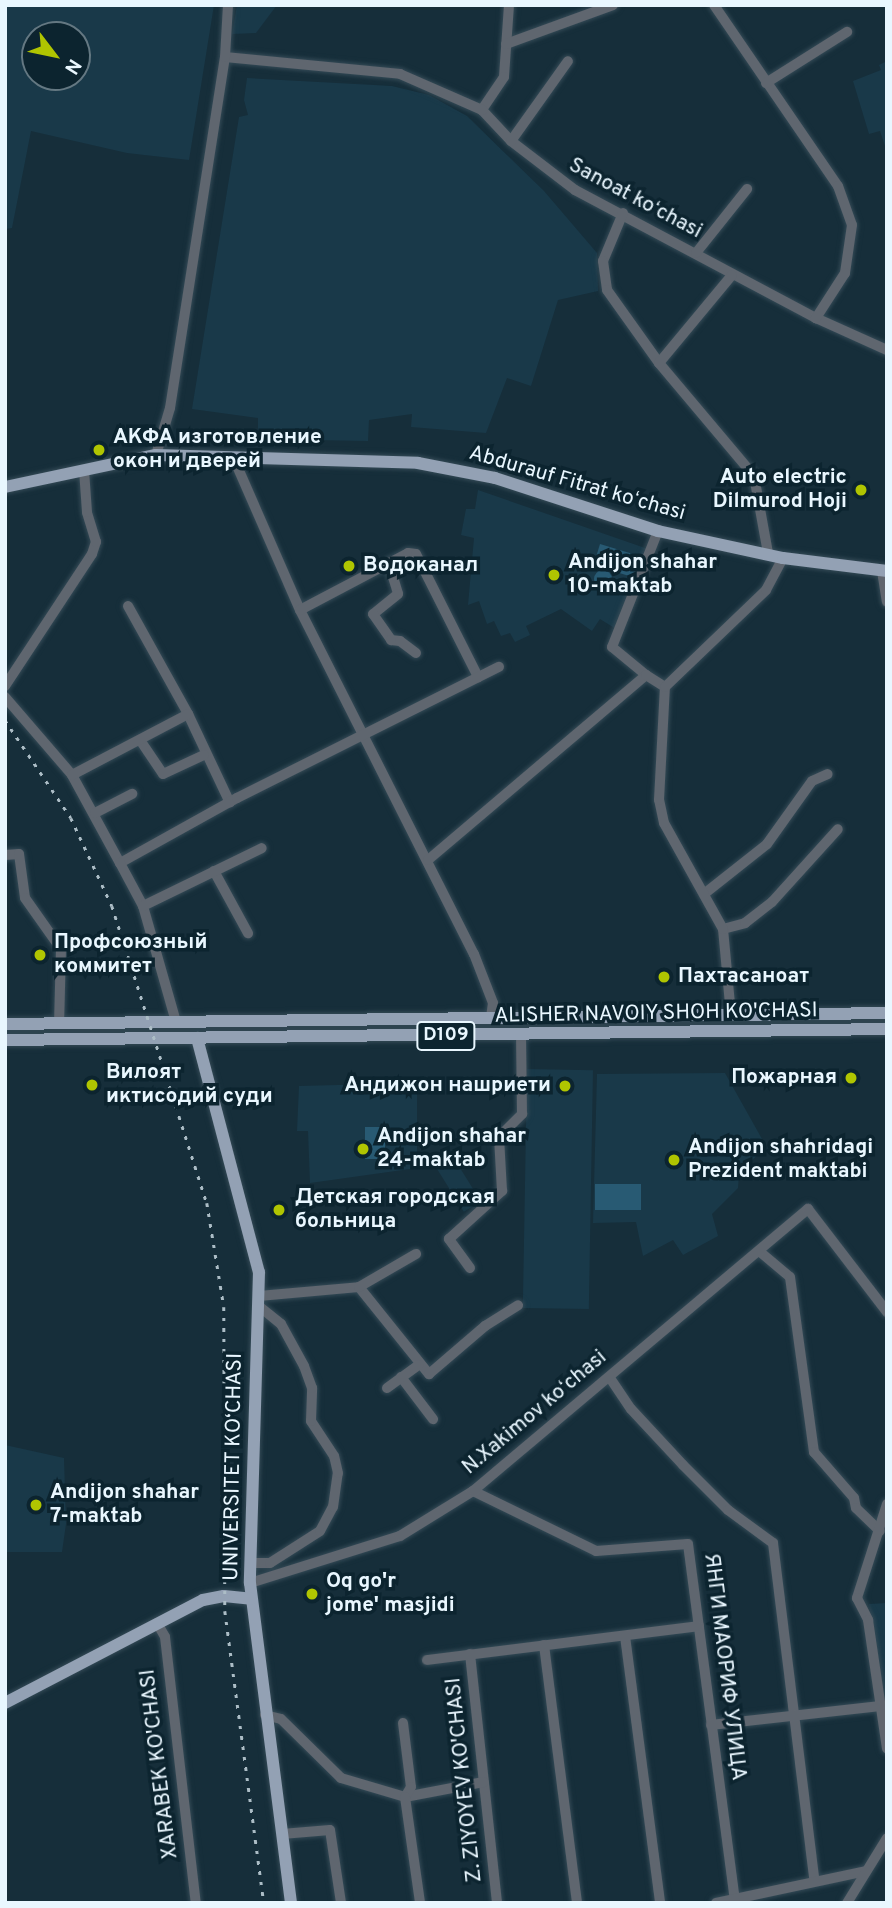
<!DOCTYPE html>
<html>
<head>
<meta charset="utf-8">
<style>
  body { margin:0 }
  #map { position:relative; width:892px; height:1908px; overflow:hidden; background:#162e3a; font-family:Overpass,sans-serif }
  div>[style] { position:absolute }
  .built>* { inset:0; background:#193949; transform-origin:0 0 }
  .green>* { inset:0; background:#285a73; transform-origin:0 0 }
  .round { border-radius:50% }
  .roads { filter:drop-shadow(0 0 2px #344a56) drop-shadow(0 0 2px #344a56) }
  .minor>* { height:10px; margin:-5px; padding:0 5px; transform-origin:5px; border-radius:5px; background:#5f666f }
  .major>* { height:12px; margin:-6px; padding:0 6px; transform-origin:6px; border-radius:6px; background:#93a1b4 }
  .rail>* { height:2.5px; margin-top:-1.25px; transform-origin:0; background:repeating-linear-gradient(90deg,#acbdc6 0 3.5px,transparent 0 10.5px) }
  .dots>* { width:19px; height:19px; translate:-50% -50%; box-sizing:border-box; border:4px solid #0c242f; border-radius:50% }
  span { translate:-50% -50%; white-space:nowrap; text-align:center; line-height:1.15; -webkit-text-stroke:7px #0c242f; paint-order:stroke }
  .shield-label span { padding:2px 5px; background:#0c242f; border:2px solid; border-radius:5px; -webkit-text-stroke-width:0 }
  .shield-label { font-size:19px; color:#e9f7ff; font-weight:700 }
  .street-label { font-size:21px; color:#e9f7ff }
  .poi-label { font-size:21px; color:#e9f7ff; font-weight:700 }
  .left { translate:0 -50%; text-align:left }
  .right { translate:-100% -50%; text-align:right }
  .frame { position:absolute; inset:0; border:7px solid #e9f7ff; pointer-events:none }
  .north { position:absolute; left:21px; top:21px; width:70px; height:70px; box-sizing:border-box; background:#0c242f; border:2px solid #647882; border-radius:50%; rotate:122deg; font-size:19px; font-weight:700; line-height:28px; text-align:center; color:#e9f7ff }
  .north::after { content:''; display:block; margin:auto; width:24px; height:32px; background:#b0c501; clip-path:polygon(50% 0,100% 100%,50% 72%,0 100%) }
</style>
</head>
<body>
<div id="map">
  <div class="built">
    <div style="clip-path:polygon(evenodd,5px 5px,214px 5px,189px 160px,127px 153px,31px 131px,12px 228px,5px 229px,5px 5px,77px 35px,77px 77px,35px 77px,35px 35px,77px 35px)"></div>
    <div style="clip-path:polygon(237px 5px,277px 5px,256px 33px,232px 34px)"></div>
    <div style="clip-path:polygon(887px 61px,887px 152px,880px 131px,869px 134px,853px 81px,881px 70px,879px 65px)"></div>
    <div style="clip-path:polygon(247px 78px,392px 86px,429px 95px,467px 116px,544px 191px,597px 253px,598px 291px,558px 300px,531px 386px,507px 378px,486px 433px,411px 427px,412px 414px,369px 420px,368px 441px,258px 439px,258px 418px,192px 409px,239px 117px,248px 115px,244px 100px)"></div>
    <div style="clip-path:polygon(478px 490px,648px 549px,616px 629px,600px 619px,592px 631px,561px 609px,526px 626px,530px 635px,515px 642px,510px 633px,501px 636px,494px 621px,487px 624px,479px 601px,468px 605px,474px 538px,461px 535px,466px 509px,475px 509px)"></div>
    <div style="left:527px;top:1069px;width:66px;height:239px;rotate:1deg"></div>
    <div style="clip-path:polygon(725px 1073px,766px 1146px,739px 1174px,738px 1188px,712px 1214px,718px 1236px,683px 1255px,673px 1240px,643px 1256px,636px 1222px,593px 1223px,597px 1074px)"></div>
    <div style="clip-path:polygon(417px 1083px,417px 1168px,310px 1183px,308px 1131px,297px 1131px,299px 1086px)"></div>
    <div style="left:450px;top:1152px;width:58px;height:20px;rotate:58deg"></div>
    <div style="clip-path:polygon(5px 1445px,64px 1458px,66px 1524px,62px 1552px,5px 1552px)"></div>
    <div style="clip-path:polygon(887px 1603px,887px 1722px,869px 1604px)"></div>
  </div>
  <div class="green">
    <div style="left:600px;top:544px;width:44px;height:22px;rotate:17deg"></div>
    <div class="round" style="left:594px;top:570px;width:18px;height:18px"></div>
    <div style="left:365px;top:1127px;width:20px;height:32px"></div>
    <div style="left:641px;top:1184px;width:26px;height:46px;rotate:90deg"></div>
  </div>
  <div class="roads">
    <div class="minor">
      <div style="left:509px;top:5px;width:72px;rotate:94deg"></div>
      <div style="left:504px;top:77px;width:40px;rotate:124deg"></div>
      <div style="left:482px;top:110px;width:42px;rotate:46.9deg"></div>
      <div style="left:511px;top:141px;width:81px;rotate:37.4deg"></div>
      <div style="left:575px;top:190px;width:273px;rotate:28deg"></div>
      <div style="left:816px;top:318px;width:78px;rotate:24.3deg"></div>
      <div style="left:714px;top:5px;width:219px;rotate:55.6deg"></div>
      <div style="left:838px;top:186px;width:41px;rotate:70.3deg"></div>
      <div style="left:852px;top:225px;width:49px;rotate:98.3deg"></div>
      <div style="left:845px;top:273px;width:54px;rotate:122.8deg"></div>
      <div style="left:506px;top:44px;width:114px;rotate:-20deg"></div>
      <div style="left:225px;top:57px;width:176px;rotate:5.5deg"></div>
      <div style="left:400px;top:74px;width:90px;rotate:23.7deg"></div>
      <div style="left:766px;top:83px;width:96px;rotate:-32.2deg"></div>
      <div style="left:511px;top:141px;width:98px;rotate:-54.5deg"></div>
      <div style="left:623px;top:213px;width:52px;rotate:112.6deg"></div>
      <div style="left:603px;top:261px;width:29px;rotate:82deg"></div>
      <div style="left:607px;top:290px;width:90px;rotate:54.5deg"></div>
      <div style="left:659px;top:363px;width:148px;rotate:49.9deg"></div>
      <div style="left:754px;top:476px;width:78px;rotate:79.7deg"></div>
      <div style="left:696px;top:253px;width:82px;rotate:-51.4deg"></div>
      <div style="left:659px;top:363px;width:114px;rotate:-50.3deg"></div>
      <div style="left:156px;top:455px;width:49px;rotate:-73.4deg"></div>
      <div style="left:170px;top:408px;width:355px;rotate:-81.1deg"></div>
      <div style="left:225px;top:57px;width:52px;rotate:-86.7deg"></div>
      <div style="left:234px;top:459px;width:165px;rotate:66.4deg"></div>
      <div style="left:300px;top:610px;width:386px;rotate:63.2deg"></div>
      <div style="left:474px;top:954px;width:53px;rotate:68.8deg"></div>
      <div style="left:493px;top:1003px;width:15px;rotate:98deg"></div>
      <div style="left:389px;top:564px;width:31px;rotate:73deg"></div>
      <div style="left:398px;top:594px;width:32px;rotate:141deg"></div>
      <div style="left:373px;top:614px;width:32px;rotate:55deg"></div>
      <div style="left:391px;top:640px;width:9px;rotate:6deg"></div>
      <div style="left:400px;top:641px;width:20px;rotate:37deg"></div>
      <div style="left:882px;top:571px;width:31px;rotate:81deg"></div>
      <div style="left:128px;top:606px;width:124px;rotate:60.9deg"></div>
      <div style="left:188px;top:714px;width:98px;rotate:64.7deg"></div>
      <div style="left:300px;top:610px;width:122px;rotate:-27.8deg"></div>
      <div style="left:408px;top:553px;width:8px;rotate:7deg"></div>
      <div style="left:416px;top:554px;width:138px;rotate:63.2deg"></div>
      <div style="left:646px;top:675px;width:44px;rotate:-140.5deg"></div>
      <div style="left:612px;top:647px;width:125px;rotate:-68.4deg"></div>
      <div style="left:5px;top:686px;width:158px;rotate:-56.6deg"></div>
      <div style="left:92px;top:554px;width:13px;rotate:-72deg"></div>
      <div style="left:96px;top:542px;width:31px;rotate:-107deg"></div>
      <div style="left:87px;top:512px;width:42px;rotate:-94.1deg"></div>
      <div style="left:5px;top:697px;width:103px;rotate:49.3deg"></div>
      <div style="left:72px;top:775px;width:100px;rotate:61.4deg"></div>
      <div style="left:120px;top:863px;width:134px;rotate:-29.1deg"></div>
      <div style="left:237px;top:798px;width:293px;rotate:-26.6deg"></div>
      <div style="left:140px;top:740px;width:41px;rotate:55.9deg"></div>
      <div style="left:163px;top:774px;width:45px;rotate:-24.9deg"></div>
      <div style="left:72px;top:775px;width:131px;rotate:-27.7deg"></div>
      <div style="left:95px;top:813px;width:42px;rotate:-27.2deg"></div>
      <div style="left:5px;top:855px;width:14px;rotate:-4deg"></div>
      <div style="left:19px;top:854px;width:44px;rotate:82.2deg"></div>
      <div style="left:25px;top:898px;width:62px;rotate:54.8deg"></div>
      <div style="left:61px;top:949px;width:74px;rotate:91.5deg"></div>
      <div style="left:428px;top:860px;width:286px;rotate:-40.3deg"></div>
      <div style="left:646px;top:675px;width:22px;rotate:32deg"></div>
      <div style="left:120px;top:863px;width:49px;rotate:61.9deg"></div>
      <div style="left:143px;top:906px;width:121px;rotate:74.1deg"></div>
      <div style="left:214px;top:871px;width:71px;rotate:61.3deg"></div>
      <div style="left:704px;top:894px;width:80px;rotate:-38.4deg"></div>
      <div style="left:767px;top:844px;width:77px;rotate:-54.5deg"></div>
      <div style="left:812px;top:781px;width:17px;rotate:-24deg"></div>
      <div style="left:143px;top:906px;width:132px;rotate:-26deg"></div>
      <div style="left:723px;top:929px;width:23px;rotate:-15deg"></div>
      <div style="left:745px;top:923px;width:34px;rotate:-38deg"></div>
      <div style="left:772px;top:902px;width:98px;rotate:-47.9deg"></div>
      <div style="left:731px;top:1015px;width:86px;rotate:-95.3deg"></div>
      <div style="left:723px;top:929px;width:121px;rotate:-119.1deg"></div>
      <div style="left:664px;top:823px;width:24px;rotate:-102deg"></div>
      <div style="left:659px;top:800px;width:113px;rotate:-87deg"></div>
      <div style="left:665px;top:687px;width:140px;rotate:-43.8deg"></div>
      <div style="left:766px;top:590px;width:36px;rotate:-62deg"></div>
      <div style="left:759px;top:1251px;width:40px;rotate:40deg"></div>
      <div style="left:790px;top:1277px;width:177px;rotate:82.2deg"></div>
      <div style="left:814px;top:1452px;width:61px;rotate:49deg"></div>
      <div style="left:854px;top:1498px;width:10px;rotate:79deg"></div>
      <div style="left:856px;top:1508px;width:33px;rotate:44deg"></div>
      <div style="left:470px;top:1268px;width:36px;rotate:-126deg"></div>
      <div style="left:449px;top:1239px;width:72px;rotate:-42.2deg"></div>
      <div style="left:502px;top:1191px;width:54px;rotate:-93.2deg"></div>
      <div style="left:499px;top:1137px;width:33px;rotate:-45deg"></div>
      <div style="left:522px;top:1114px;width:79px;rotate:-90.7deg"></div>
      <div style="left:359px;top:1287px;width:112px;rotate:51.2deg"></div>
      <div style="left:429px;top:1374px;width:74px;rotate:-40.6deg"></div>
      <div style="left:485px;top:1326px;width:39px;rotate:-32deg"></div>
      <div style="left:259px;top:1296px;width:100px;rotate:-5.1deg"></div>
      <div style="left:359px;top:1287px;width:66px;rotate:-30.1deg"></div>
      <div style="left:401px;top:1377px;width:53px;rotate:52.7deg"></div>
      <div style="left:610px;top:1378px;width:37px;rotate:56deg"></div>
      <div style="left:631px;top:1409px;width:76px;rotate:47.1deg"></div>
      <div style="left:683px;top:1465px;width:64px;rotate:45deg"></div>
      <div style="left:728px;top:1510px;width:56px;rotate:36.3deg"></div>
      <div style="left:773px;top:1543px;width:338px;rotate:83deg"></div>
      <div style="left:387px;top:1388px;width:39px;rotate:-36deg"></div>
      <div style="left:473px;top:1491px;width:137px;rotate:26deg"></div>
      <div style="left:596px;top:1551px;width:92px;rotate:-4.4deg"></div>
      <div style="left:688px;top:1544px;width:358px;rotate:82.5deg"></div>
      <div style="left:887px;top:1504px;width:99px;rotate:107.7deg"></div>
      <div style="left:857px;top:1598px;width:25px;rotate:63deg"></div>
      <div style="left:868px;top:1620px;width:130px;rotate:81.6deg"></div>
      <div style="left:250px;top:1563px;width:20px"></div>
      <div style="left:270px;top:1563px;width:59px;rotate:-32.6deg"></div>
      <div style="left:320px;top:1531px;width:27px;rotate:-62deg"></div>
      <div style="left:333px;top:1507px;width:34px;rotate:-82deg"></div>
      <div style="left:338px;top:1473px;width:17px;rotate:-103deg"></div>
      <div style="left:334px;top:1456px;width:42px;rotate:-123.3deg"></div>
      <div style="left:311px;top:1421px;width:33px;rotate:-88deg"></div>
      <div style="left:312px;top:1388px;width:23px;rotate:-110deg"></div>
      <div style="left:304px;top:1366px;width:48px;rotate:-118.7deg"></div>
      <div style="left:281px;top:1324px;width:28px;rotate:-141deg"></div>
      <div style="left:250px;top:1583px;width:157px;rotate:-17.4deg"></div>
      <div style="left:400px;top:1536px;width:86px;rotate:-31.7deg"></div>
      <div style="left:473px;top:1491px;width:438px;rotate:-40.1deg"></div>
      <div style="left:808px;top:1209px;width:130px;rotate:52.5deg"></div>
      <div style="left:157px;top:1623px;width:16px;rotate:60deg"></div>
      <div style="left:165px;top:1637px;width:268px;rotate:83.4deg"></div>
      <div style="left:625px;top:1636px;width:269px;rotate:82.5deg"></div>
      <div style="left:544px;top:1645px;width:260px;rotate:82.7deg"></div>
      <div style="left:470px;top:1654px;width:250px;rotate:83.8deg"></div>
      <div style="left:427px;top:1660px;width:274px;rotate:-7.1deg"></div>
      <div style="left:265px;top:1715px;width:16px;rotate:14deg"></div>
      <div style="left:281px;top:1719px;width:84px;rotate:44.5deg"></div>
      <div style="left:341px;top:1778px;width:67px;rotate:16.5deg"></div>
      <div style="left:405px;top:1797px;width:80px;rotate:-10.8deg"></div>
      <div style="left:403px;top:1723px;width:64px;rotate:82.9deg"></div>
      <div style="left:411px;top:1787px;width:12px;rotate:121deg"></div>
      <div style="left:405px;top:1797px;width:107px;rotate:81.9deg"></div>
      <div style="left:711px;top:1725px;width:170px;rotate:-6.4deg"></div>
      <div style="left:282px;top:1834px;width:48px;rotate:-4.8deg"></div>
      <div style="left:330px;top:1830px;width:74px;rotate:81.4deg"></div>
      <div style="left:716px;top:1903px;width:153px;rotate:-12deg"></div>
      <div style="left:847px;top:1903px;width:76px;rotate:-58.4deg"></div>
    </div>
    <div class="major">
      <div style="left:5px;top:487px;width:154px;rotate:-12deg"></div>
      <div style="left:156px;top:455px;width:262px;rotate:1.7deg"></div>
      <div style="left:418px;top:463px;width:78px;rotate:11deg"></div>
      <div style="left:495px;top:478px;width:171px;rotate:18deg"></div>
      <div style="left:658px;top:531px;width:128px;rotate:12.2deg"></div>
      <div style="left:783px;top:558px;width:105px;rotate:7.1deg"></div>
      <div style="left:5px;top:1024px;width:882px;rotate:-0.71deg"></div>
      <div style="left:197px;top:1038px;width:242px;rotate:75.2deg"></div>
      <div style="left:259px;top:1272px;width:311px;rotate:91.7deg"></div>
      <div style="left:250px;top:1583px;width:323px;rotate:82.7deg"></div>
      <div style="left:5px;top:1040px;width:882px;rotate:-0.71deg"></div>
      <div style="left:5px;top:1703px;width:223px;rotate:-27.5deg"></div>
      <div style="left:203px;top:1600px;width:21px;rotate:-11deg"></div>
      <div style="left:224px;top:1596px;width:27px;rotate:6deg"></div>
    </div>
  </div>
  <div class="rail">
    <div style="left:5px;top:720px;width:118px;rotate:56deg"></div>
    <div style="left:71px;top:818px;width:97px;rotate:65deg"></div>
    <div style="left:112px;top:906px;width:312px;rotate:72.3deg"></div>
    <div style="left:207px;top:1203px;width:105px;rotate:80.7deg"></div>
    <div style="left:224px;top:1307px;width:304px;rotate:89.8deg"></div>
    <div style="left:225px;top:1611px;width:295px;rotate:82.4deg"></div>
  </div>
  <div class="dots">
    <div style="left:99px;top:450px;background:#b0c501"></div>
    <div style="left:861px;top:490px;background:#b0c501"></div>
    <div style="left:349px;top:566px;background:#b0c501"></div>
    <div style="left:554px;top:575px;background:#b0c501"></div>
    <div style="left:40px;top:955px;background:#b0c501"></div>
    <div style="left:664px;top:977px;background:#b0c501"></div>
    <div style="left:851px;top:1078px;background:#b0c501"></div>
    <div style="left:92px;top:1085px;background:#b0c501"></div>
    <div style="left:565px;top:1086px;background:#b0c501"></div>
    <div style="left:363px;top:1149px;background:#b0c501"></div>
    <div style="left:674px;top:1160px;background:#b0c501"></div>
    <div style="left:279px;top:1210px;background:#b0c501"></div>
    <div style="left:36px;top:1505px;background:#b0c501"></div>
    <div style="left:312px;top:1594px;background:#b0c501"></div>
  </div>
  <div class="shield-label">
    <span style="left:446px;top:1036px">D109</span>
  </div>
  <div class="street-label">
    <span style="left:635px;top:199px;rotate:28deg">Sanoat koʻchasi</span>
    <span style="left:577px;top:484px;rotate:16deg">Abdurauf Fitrat koʻchasi</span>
    <span style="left:656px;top:1014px;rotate:-1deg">ALISHER NAVOIY SHOH KO'CHASI</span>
    <span style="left:535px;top:1413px;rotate:-40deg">N.Xakimov koʻchasi</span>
    <span style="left:234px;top:1467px;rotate:-89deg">UNIVERSITET KО‘CHASI</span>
    <span style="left:724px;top:1667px;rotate:83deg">ЯНГИ МАОРИФ УЛИЦА</span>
    <span style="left:160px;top:1764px;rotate:-97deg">XARABEK KO'CHASI</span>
    <span style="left:465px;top:1780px;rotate:-96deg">Z. ZIYOYEV KO'CHASI</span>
  </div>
  <div class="poi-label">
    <span class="left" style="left:113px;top:450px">АКФА изготовление<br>окон и дверей</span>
    <span class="right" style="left:847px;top:490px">Auto electric<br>Dilmurod Hoji</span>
    <span class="left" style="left:568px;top:575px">Andijon shahar<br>10-maktab</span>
    <span class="left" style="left:363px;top:566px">Водоканал</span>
    <span class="left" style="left:54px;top:955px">Профсоюзный<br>коммитет</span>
    <span class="left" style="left:678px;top:977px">Пахтасаноат</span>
    <span class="left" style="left:106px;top:1085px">Вилоят<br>иктисодий суди</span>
    <span class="right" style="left:837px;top:1078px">Пожарная</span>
    <span class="right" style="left:551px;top:1086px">Андижон нашриети</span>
    <span class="left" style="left:377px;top:1149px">Andijon shahar<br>24-maktab</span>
    <span class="left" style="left:688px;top:1160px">Andijon shahridagi<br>Prezident maktabi</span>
    <span class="left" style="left:295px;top:1210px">Детская городская<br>больница</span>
    <span class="left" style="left:50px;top:1505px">Andijon shahar<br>7-maktab</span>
    <span class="left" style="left:326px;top:1594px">Oq go'r<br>jome' masjidi</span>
  </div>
  <div class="frame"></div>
  <div class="north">N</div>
</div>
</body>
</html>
